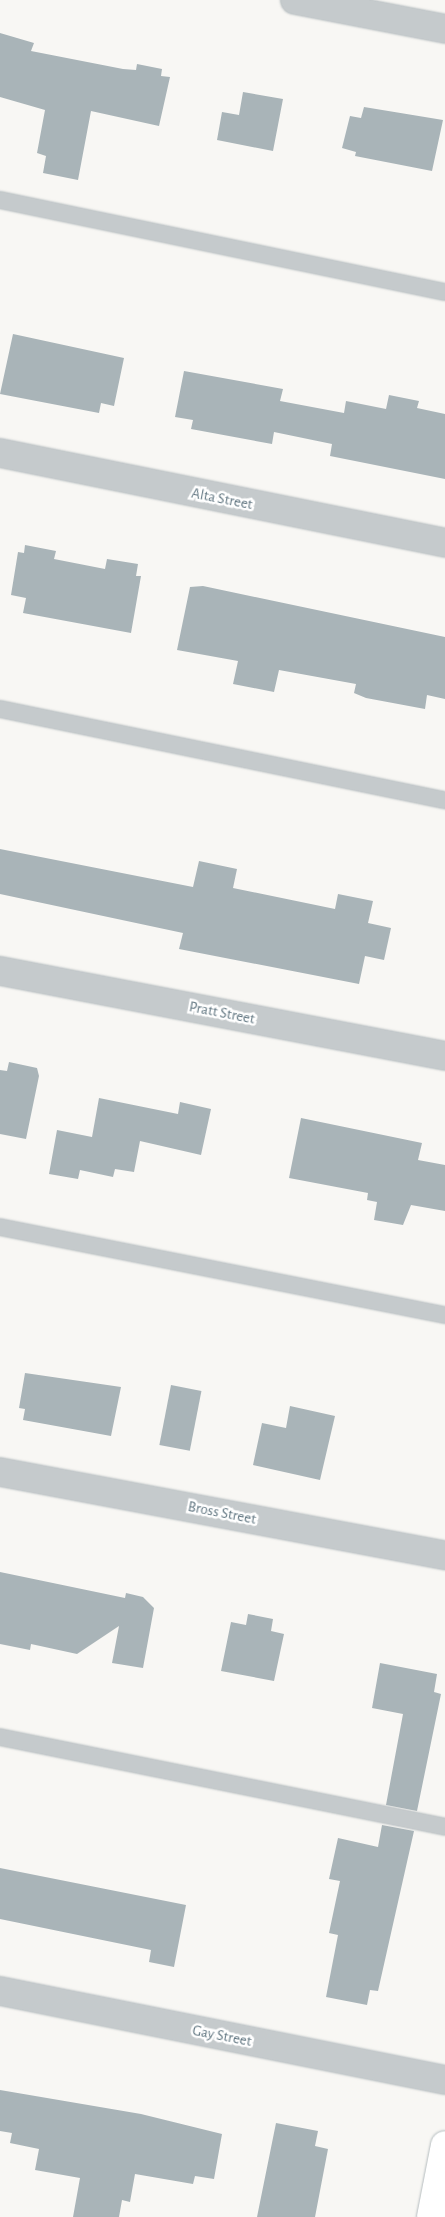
<!DOCTYPE html>
<html>
<head>
<meta charset="utf-8">
<style>
  body { margin:0 }
  #map { position:relative; width:445px; height:2217px; overflow:hidden; background:#f8f7f4; font-family:"Alegreya Sans",sans-serif }
  div>[style] { position:absolute }
  .building>* { inset:0; background:#a9b4b8; transform-origin:0 0 }
  .roads { filter:drop-shadow(0 0 1px #b5bcbf) drop-shadow(0 0 1px #b5bcbf) }
  .lane>* { height:16px; margin:-8px; padding:0 8px; transform-origin:8px; border-radius:8px; background:#c5cacc }
  .street>* { height:28px; margin:-14px; padding:0 14px; transform-origin:14px; border-radius:14px; background:#c5cacc }
  .secondary>* { height:28px; margin:-14px; padding:0 14px; transform-origin:14px; border-radius:14px; background:#fff }
  span { translate:-50% -50%; white-space:nowrap; text-align:center; line-height:1.15; -webkit-text-stroke:5px #fff; paint-order:stroke }
  .street-label { font-size:15px; color:#617681 }
</style>
</head>
<body>
<div id="map">
  <div class="building">
    <div style="clip-path:polygon(0 33px,34px 43px,31px 51px,123px 69px,136px 70px,137px 64px,162px 69px,161px 76px,170px 77px,159px 126px,91px 111px,78px 180px,43px 173px,46px 156px,37px 153px,45px 110px,0 97px)"></div>
    <div style="clip-path:polygon(243px 92px,283px 99px,273px 151px,217px 140px,222px 112px,239px 115px)"></div>
    <div style="clip-path:polygon(364px 107px,443px 120px,432px 171px,355px 156px,356px 152px,342px 148px,350px 116px,361px 118px)"></div>
    <div style="clip-path:polygon(13px 334px,124px 358px,114px 406px,101px 403px,99px 413px,0 394px)"></div>
    <div style="clip-path:polygon(184px 371px,283px 389px,280px 401px,344px 413px,346px 401px,386px 409px,389px 395px,419px 401px,417px 408px,445px 414px,445px 479px,330px 456px,332px 444px,274px 432px,272px 444px,191px 429px,193px 420px,175px 417px)"></div>
    <div style="clip-path:polygon(25px 545px,56px 551px,54px 559px,105px 569px,107px 559px,138px 564px,136px 576px,141px 576px,131px 633px,23px 613px,26px 598px,11px 595px,18px 552px,24px 553px)"></div>
    <div style="clip-path:polygon(203px 586px,445px 637px,445px 699px,427px 695px,425px 709px,366px 698px,354px 693px,356px 684px,279px 670px,274px 692px,233px 684px,238px 661px,177px 650px,190px 587px)"></div>
    <div style="clip-path:polygon(0 849px,193px 887px,199px 861px,237px 869px,233px 888px,335px 909px,338px 894px,373px 901px,368px 923px,391px 928px,384px 960px,365px 956px,359px 984px,179px 949px,183px 933px,0 894px)"></div>
    <div style="clip-path:polygon(9px 1062px,37px 1068px,39px 1076px,26px 1139px,0 1134px,0 1070px,7px 1071px)"></div>
    <div style="clip-path:polygon(99px 1098px,178px 1114px,180px 1102px,211px 1109px,201px 1155px,140px 1141px,134px 1172px,115px 1169px,113px 1177px,80px 1170px,78px 1179px,49px 1174px,57px 1130px,92px 1137px)"></div>
    <div style="clip-path:polygon(301px 1118px,422px 1143px,418px 1160px,445px 1165px,445px 1211px,411px 1205px,403px 1225px,374px 1220px,377px 1202px,367px 1200px,368px 1193px,289px 1178px)"></div>
    <div style="clip-path:polygon(25px 1373px,121px 1387px,111px 1436px,23px 1420px,25px 1409px,19px 1408px)"></div>
    <div style="left:171px;top:1385px;width:31px;height:61px;rotate:11deg"></div>
    <div style="clip-path:polygon(290px 1406px,335px 1416px,320px 1480px,253px 1465px,262px 1423px,286px 1428px)"></div>
    <div style="clip-path:polygon(0 1572px,125px 1598px,126px 1593px,143px 1597px,154px 1608px,143px 1668px,112px 1663px,119px 1626px,77px 1654px,31px 1644px,30px 1650px,0 1644px)"></div>
    <div style="clip-path:polygon(248px 1614px,273px 1619px,271px 1631px,284px 1634px,274px 1681px,221px 1671px,231px 1622px,246px 1625px)"></div>
    <div style="clip-path:polygon(380px 1663px,437px 1674px,434px 1692px,441px 1694px,417px 1811px,386px 1805px,403px 1714px,372px 1708px)"></div>
    <div style="clip-path:polygon(382px 1825px,414px 1831px,378px 1991px,370px 1990px,367px 2005px,326px 1997px,338px 1935px,329px 1933px,340px 1881px,329px 1879px,338px 1838px,378px 1847px)"></div>
    <div style="clip-path:polygon(0 1868px,186px 1905px,174px 1967px,149px 1962px,151px 1950px,0 1919px)"></div>
    <div style="clip-path:polygon(0 2090px,141px 2114px,222px 2134px,214px 2179px,195px 2176px,193px 2184px,135px 2174px,130px 2202px,122px 2200px,119px 2217px,73px 2217px,80px 2178px,35px 2170px,39px 2149px,10px 2143px,12px 2133px,0 2131px)"></div>
    <div style="clip-path:polygon(276px 2123px,318px 2131px,315px 2146px,328px 2149px,315px 2217px,257px 2217px)"></div>
  </div>
  <div class="roads">
    <div class="lane">
      <div style="left:0;top:200px;width:454px;rotate:11.7deg"></div>
      <div style="left:0;top:709px;width:454px;rotate:11.6deg"></div>
      <div style="left:0;top:1227px;width:454px;rotate:11.2deg"></div>
      <div style="left:0;top:1737px;width:454px;rotate:11.4deg"></div>
    </div>
    <div class="street">
      <div style="left:295px;top:0;width:153px;rotate:10.9deg"></div>
      <div style="left:0;top:453px;width:454px;rotate:11.4deg"></div>
      <div style="left:0;top:971px;width:453px;rotate:10.8deg"></div>
      <div style="left:0;top:1472px;width:453px;rotate:10.6deg"></div>
      <div style="left:0;top:1991px;width:454px;rotate:11.3deg"></div>
    </div>
    <div class="secondary">
      <div style="left:431px;top:2217px;width:73px;rotate:-79deg"></div>
    </div>
  </div>
  <div class="street-label">
    <span style="left:222px;top:499px;rotate:11deg">Alta Street</span>
    <span style="left:222px;top:1013px;rotate:11deg">Pratt Street</span>
    <span style="left:222px;top:1513px;rotate:11deg">Bross Street</span>
    <span style="left:222px;top:2036px;rotate:11deg">Gay Street</span>
  </div>
</div>
</body>
</html>
